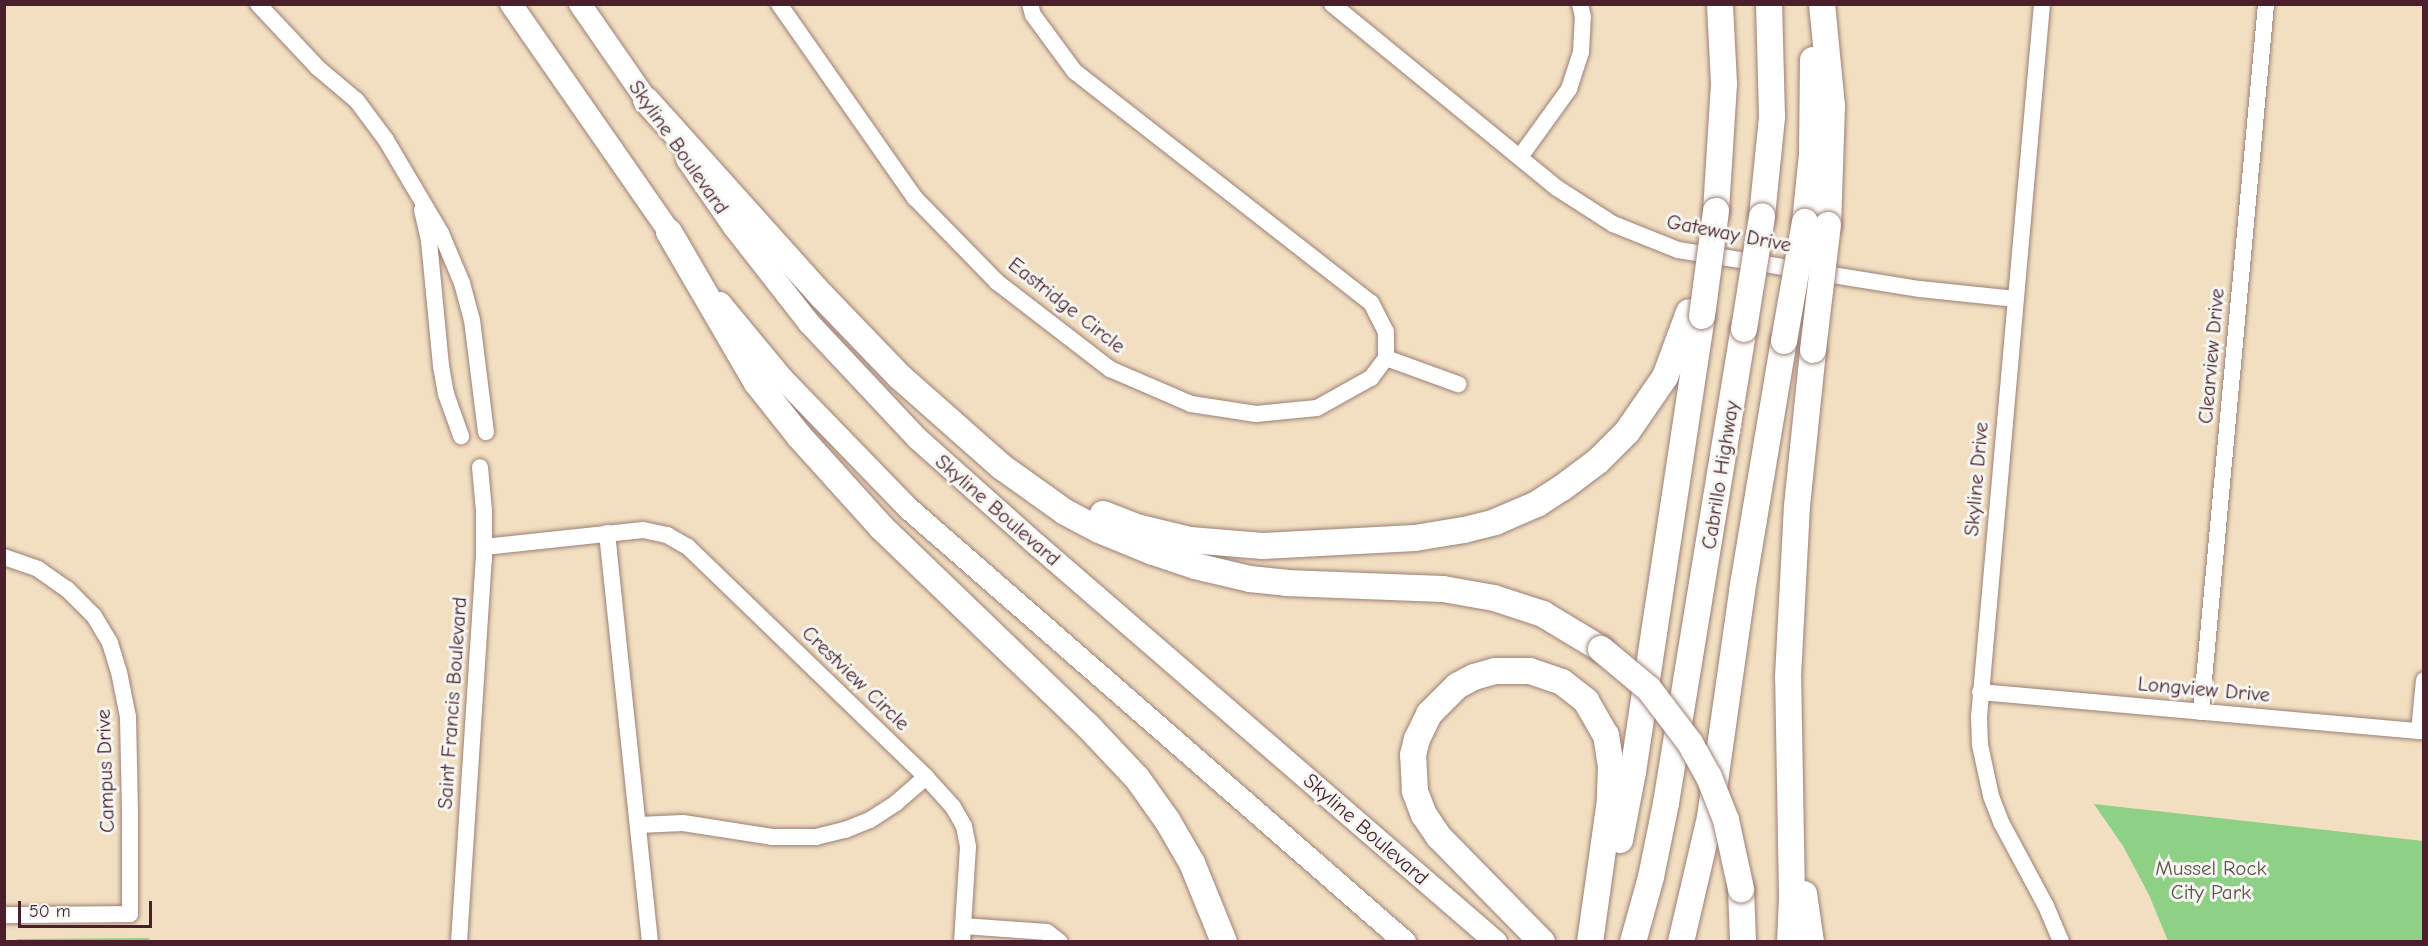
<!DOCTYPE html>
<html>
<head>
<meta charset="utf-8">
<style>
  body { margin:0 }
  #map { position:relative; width:2428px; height:946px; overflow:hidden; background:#f2dfc1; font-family:"Comic Neue",sans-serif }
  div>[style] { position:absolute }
  .green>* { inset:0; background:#8fd087 }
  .roads { filter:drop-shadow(0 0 2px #9e7f76) drop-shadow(0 0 2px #9e7f76) }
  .minor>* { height:16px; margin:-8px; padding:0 8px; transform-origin:8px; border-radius:8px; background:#fff }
  .major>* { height:22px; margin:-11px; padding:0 11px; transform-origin:11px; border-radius:11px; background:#fff }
  .highway>* { height:26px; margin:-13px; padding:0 13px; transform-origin:13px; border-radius:13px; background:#fff }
  .bridges { filter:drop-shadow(0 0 2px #9e7f76) drop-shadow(0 0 2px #9e7f76) }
  .highway-bridge>* { height:26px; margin:-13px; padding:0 13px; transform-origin:13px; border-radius:13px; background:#fff }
  span { translate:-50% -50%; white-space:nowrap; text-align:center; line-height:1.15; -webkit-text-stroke:6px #f6f6f2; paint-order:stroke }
  .street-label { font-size:21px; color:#4a1f2b }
  .park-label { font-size:21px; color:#5f5447 }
  .frame { position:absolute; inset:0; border:6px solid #4a1f2b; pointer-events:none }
  .scale { position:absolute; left:18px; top:901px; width:134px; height:27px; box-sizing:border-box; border:3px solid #4a1f2b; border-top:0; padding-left:8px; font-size:18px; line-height:21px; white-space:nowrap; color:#4a1f2b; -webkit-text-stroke:4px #f6f6f2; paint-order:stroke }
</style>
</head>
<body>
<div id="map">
  <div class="green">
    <div style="clip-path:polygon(2094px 804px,2423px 841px,2423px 941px,2168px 941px,2149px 895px,2123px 846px)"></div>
    <div style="clip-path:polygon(148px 938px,151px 941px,16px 941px,17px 939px)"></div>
  </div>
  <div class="roads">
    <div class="minor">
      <div style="left:258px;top:4px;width:88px;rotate:46.8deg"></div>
      <div style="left:318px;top:68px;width:51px;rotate:40.2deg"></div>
      <div style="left:357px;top:101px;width:49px;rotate:53.4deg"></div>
      <div style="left:386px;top:140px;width:108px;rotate:59.4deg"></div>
      <div style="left:441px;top:233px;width:54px;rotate:67.2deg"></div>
      <div style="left:462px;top:283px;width:38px;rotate:75deg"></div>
      <div style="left:472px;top:320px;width:113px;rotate:82.9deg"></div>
      <div style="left:779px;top:4px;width:237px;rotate:55deg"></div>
      <div style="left:915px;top:198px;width:117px;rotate:45.7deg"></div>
      <div style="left:997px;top:282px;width:143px;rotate:37.6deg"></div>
      <div style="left:1110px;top:369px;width:88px;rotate:23.4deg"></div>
      <div style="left:1191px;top:404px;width:66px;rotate:8.7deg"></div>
      <div style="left:1256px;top:414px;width:61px;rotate:-5.6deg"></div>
      <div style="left:1317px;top:408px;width:62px;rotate:-29.1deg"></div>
      <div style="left:1371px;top:378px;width:25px;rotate:-53deg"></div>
      <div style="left:1386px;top:358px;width:26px;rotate:-90deg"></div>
      <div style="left:1386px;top:332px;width:33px;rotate:-117deg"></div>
      <div style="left:1371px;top:303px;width:375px;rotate:-142deg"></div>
      <div style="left:1075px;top:72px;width:71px;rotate:-126.4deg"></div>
      <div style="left:1033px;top:15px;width:11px;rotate:-105deg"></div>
      <div style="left:1332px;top:4px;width:291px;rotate:39.3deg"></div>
      <div style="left:1557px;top:188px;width:67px;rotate:32.7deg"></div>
      <div style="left:1613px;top:224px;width:70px;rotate:21.8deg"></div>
      <div style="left:1678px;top:250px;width:245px;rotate:9.2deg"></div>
      <div style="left:1920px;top:289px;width:96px;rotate:6deg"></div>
      <div style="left:2042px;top:4px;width:716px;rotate:95.05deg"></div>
      <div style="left:1979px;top:717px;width:28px;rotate:88deg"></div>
      <div style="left:1980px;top:745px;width:52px;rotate:77.8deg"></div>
      <div style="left:1991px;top:796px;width:30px;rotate:69deg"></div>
      <div style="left:2002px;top:824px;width:93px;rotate:61.8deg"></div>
      <div style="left:2046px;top:906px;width:39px;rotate:67deg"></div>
      <div style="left:1520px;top:157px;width:84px;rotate:-54.2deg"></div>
      <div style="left:1569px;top:89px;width:39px;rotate:-72deg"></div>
      <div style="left:1581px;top:52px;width:35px;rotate:-87deg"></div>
      <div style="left:1583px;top:17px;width:13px;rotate:-103deg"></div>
      <div style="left:422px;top:210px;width:32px;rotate:77deg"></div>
      <div style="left:429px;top:241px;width:126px;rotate:84.5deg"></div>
      <div style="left:441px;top:366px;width:28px;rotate:80deg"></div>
      <div style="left:446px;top:394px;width:45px;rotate:70.3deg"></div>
      <div style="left:1386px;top:358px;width:77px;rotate:19.9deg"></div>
      <div style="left:607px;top:533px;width:411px;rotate:84deg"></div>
      <div style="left:484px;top:547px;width:160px;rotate:-6.1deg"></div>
      <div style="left:643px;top:530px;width:25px;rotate:12deg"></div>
      <div style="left:667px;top:535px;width:24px;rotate:30deg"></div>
      <div style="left:688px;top:547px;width:331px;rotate:44deg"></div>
      <div style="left:926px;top:777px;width:40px;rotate:48deg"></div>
      <div style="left:953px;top:807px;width:22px;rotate:60deg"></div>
      <div style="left:964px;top:826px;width:21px;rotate:79deg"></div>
      <div style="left:968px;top:847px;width:95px;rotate:93.6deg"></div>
      <div style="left:4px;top:557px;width:36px;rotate:19deg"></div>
      <div style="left:38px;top:569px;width:35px;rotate:35deg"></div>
      <div style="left:67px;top:589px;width:38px;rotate:45deg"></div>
      <div style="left:94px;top:616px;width:31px;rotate:59deg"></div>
      <div style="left:110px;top:643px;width:30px;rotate:73deg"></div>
      <div style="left:119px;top:672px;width:46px;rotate:78.7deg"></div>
      <div style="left:128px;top:717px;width:95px;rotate:88.8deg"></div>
      <div style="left:130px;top:812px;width:102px;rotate:90deg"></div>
      <div style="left:130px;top:914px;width:126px;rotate:179.5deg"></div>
      <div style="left:1980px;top:692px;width:446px;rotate:5.1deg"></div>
      <div style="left:2201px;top:712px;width:711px;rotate:-84.75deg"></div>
      <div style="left:2419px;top:731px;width:51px;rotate:-84.4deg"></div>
      <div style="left:638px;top:825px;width:45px;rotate:-2.5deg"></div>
      <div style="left:683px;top:823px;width:90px;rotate:8.9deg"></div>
      <div style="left:772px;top:837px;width:44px"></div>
      <div style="left:816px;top:837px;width:30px;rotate:-14deg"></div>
      <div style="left:845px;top:830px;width:27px;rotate:-22deg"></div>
      <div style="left:870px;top:820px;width:31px;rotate:-33deg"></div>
      <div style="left:896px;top:803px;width:40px;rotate:-41deg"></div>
      <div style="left:963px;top:926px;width:84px;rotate:4.1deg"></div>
      <div style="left:1047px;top:932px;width:16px;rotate:38deg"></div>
      <div style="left:459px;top:942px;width:383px;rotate:-86.3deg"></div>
      <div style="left:484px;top:560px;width:49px;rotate:-90deg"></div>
      <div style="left:484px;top:511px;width:44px;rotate:-95.2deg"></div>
    </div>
    <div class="major">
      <div style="left:511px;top:4px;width:296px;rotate:55.2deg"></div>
      <div style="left:580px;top:4px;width:135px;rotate:55.3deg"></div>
      <div style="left:687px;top:159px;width:83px;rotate:55.3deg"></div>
      <div style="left:734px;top:227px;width:122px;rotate:52deg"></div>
      <div style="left:809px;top:323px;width:159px;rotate:46.8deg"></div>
      <div style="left:918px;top:439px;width:159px;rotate:41.7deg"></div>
      <div style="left:1037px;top:545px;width:607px;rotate:40.86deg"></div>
      <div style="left:720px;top:303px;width:97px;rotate:50.4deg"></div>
      <div style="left:782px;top:378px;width:181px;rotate:45.9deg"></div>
      <div style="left:908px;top:508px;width:660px;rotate:41.13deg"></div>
    </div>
    <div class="highway">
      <div style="left:1822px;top:4px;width:102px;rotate:84.4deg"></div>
      <div style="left:1832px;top:106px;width:119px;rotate:91.9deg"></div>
      <div style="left:646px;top:100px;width:265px;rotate:48.1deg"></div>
      <div style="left:823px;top:297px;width:110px;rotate:46.1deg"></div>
      <div style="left:899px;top:376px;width:137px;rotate:41.5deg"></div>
      <div style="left:1002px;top:467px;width:77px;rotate:35.5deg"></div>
      <div style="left:1065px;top:512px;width:38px;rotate:28deg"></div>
      <div style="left:1099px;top:530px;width:58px;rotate:22.2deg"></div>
      <div style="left:1153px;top:552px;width:44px;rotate:18.4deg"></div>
      <div style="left:1195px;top:566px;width:57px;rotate:13.3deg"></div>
      <div style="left:1250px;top:579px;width:36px;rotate:6deg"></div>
      <div style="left:1286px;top:583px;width:157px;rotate:2.2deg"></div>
      <div style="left:1443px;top:589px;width:52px;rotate:10deg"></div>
      <div style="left:1494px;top:598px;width:52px;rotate:18.1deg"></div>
      <div style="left:1543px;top:614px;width:68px;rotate:31.1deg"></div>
      <div style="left:1716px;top:211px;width:127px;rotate:-86.4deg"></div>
      <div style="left:1724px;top:84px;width:80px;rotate:-92.9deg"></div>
      <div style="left:1762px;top:216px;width:100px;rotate:-84.2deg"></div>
      <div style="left:1772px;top:117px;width:113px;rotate:-91.5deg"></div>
      <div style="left:1805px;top:222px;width:68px;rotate:-84.1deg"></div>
      <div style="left:1812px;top:154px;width:94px;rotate:-89.4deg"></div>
      <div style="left:669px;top:232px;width:175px;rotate:59.8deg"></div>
      <div style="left:757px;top:383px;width:68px;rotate:51.6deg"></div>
      <div style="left:799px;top:436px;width:124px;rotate:47.9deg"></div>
      <div style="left:882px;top:528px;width:284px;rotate:43.9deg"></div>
      <div style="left:1087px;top:725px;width:73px;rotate:46.7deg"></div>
      <div style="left:1137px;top:778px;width:52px;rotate:54.5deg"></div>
      <div style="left:1167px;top:820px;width:50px;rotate:59.8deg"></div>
      <div style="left:1192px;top:863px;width:85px;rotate:67.9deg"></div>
      <div style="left:1103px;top:514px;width:40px;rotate:21deg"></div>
      <div style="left:1140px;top:528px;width:51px;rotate:13.5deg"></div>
      <div style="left:1190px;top:540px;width:73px;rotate:4.7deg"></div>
      <div style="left:1263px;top:546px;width:152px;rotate:-3deg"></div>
      <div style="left:1415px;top:538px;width:50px;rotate:-9.3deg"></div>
      <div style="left:1464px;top:530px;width:32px;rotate:-14deg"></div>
      <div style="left:1495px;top:522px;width:46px;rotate:-23.2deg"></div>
      <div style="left:1537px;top:504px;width:30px;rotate:-33deg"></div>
      <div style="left:1562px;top:488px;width:45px;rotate:-36.9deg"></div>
      <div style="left:1598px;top:461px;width:41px;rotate:-45deg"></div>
      <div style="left:1627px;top:432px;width:67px;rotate:-55.4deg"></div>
      <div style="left:1665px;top:377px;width:69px;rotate:-69.7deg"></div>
      <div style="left:1620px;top:840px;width:69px;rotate:-79.2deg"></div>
      <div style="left:1633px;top:772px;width:461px;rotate:-81.4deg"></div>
      <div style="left:1741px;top:889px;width:53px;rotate:87.8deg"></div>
      <div style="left:1804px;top:894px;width:49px;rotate:81.7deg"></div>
      <div style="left:1542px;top:942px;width:147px;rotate:-134.4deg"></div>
      <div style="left:1439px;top:837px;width:27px;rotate:-124deg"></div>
      <div style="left:1424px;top:815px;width:26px;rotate:-111deg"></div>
      <div style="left:1415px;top:791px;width:36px;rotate:-93deg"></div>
      <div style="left:1413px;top:755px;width:16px;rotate:-76deg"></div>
      <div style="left:1417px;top:739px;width:28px;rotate:-64deg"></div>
      <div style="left:1429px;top:714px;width:40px;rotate:-45deg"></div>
      <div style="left:1457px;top:686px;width:19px;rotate:-28deg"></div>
      <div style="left:1474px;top:677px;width:22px;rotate:-16deg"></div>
      <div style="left:1495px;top:671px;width:35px"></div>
      <div style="left:1530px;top:671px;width:34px;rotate:19deg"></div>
      <div style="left:1562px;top:682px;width:31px;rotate:38deg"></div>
      <div style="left:1586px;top:701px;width:39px;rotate:60deg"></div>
      <div style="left:1606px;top:735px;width:31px;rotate:81deg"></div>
      <div style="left:1611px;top:766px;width:34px;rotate:92deg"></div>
      <div style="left:1610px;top:800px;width:143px;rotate:98deg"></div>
      <div style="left:1633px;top:942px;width:67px;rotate:-74.5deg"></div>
      <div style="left:1651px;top:877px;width:76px;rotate:-78.5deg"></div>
      <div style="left:1666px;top:803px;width:480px;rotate:-80.7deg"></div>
      <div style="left:1681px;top:942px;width:128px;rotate:-76.9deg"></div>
      <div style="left:1710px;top:817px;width:228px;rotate:-81.9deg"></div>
      <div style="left:1742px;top:591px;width:254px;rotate:-80.5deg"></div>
      <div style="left:1790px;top:942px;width:44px;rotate:-87.4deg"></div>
      <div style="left:1792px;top:898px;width:221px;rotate:-91deg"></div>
      <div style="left:1788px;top:677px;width:171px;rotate:-87deg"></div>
      <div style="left:1797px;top:506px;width:157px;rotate:-84.1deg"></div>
    </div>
  </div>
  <div class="bridges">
    <div class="highway-bridge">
      <div style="left:1702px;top:316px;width:106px;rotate:-82.4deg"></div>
      <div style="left:1744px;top:329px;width:114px;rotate:-80.9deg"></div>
      <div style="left:1784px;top:341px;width:121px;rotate:-80deg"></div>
      <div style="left:1813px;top:350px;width:126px;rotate:-83.2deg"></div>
      <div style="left:1601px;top:649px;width:62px;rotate:39.8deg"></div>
      <div style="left:1649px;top:689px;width:68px;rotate:52.8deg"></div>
      <div style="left:1690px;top:743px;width:39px;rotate:61deg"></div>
      <div style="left:1709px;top:777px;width:46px;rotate:68.4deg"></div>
      <div style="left:1726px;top:820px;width:71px;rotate:77.7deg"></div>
    </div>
  </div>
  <div class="street-label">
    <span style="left:679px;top:147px;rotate:55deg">Skyline Boulevard</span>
    <span style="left:1729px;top:233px;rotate:11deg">Gateway Drive</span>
    <span style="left:1067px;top:305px;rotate:38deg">Eastridge Circle</span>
    <span style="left:2211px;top:356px;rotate:-85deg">Clearview Drive</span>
    <span style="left:1720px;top:475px;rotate:-81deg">Cabrillo Highway</span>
    <span style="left:1976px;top:479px;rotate:-85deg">Skyline Drive</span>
    <span style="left:998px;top:510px;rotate:41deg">Skyline Boulevard</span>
    <span style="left:856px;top:678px;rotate:44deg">Crestview Circle</span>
    <span style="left:2204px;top:689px;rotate:5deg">Longview Drive</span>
    <span style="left:452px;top:703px;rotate:-86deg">Saint Francis Boulevard</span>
    <span style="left:105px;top:771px;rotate:-92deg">Campus Drive</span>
    <span style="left:1366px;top:829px;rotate:41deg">Skyline Boulevard</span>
  </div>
  <div class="park-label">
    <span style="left:2211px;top:880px">Mussel Rock<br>City Park</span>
  </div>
  <div class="frame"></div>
  <div class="scale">50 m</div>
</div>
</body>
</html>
